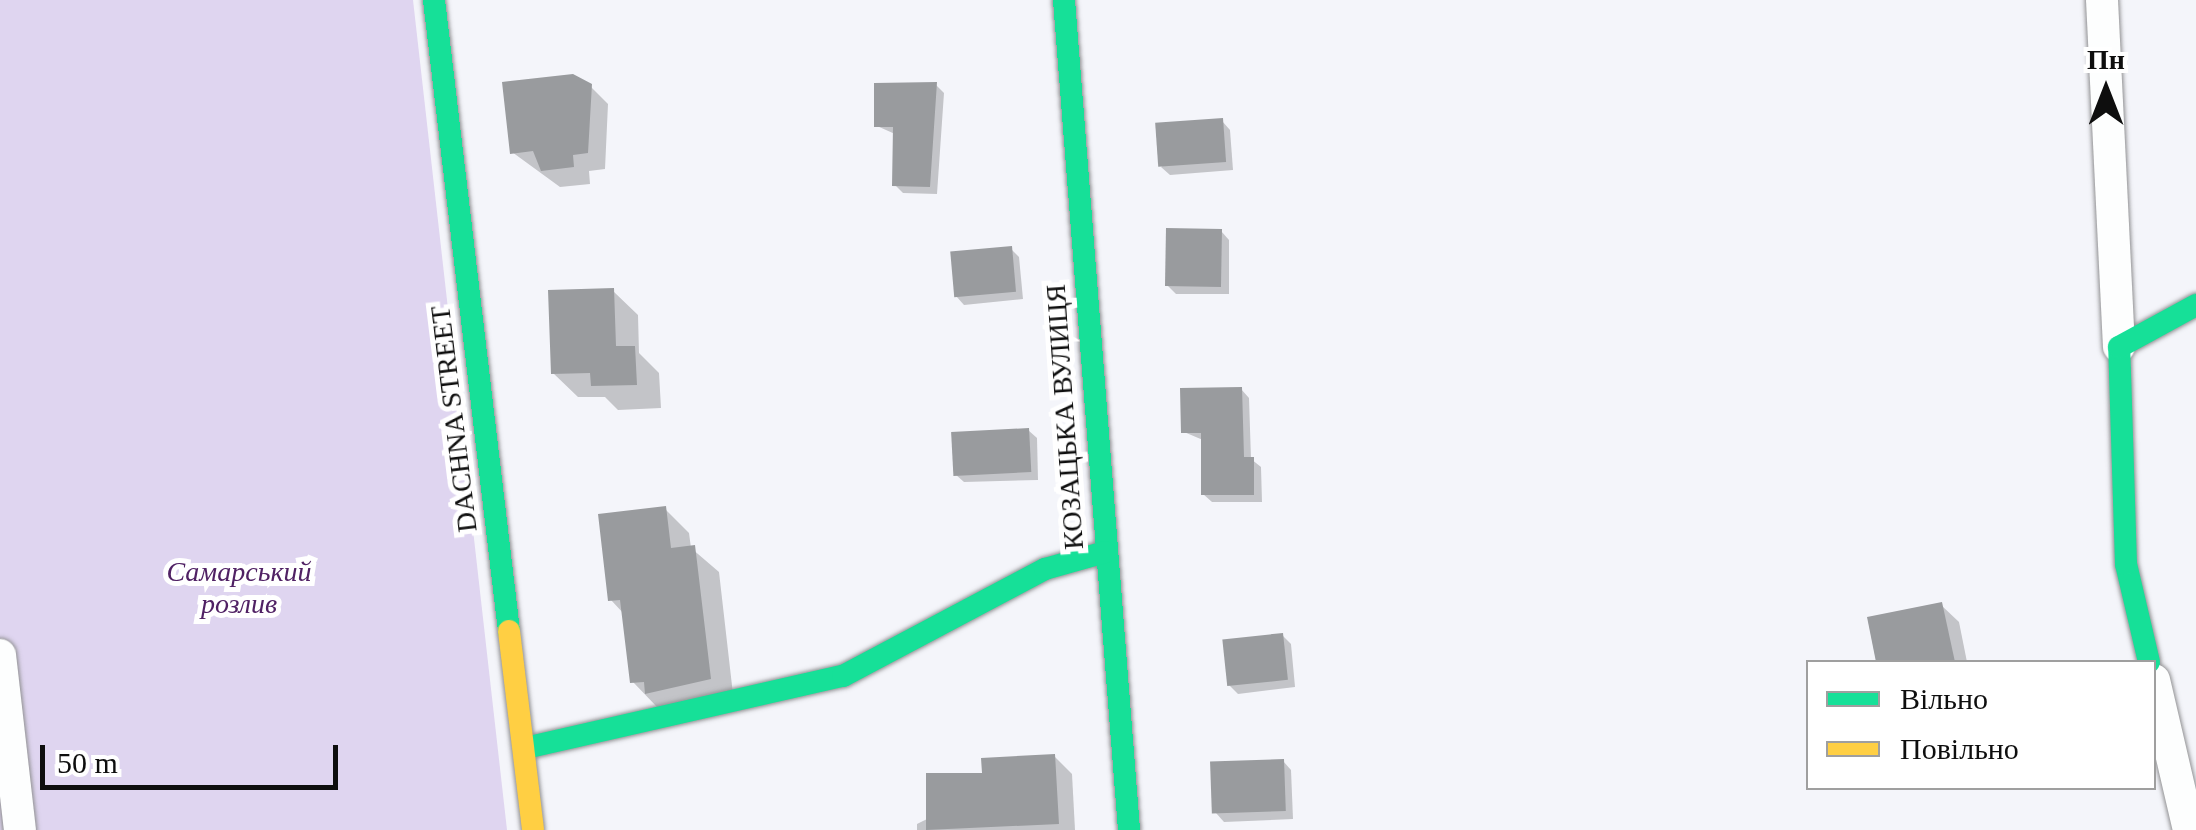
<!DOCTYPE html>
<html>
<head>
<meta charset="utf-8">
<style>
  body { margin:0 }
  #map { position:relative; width:2196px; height:830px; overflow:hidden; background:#f4f5fa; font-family:Georgia,serif }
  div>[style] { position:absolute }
  .green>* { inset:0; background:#dfd5f0 }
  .shadow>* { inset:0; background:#0003 }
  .building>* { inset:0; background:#999b9e; transform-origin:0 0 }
  .roads { filter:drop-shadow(0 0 2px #929294) drop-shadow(0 0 2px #929294) }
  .street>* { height:32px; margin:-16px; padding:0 16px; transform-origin:16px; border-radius:16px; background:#fdfefe }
  .fast>* { height:22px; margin:-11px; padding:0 11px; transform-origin:11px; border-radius:11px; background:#16e098 }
  .slow>* { height:22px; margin:-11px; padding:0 11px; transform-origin:11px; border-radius:11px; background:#ffcf43 }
  span { translate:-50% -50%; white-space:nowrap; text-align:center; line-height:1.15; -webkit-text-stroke:10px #fff; paint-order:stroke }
  .street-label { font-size:28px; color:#0e0e0e }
  .park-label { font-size:28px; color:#502164; font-style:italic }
  .legend { position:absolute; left:1806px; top:660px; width:350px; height:130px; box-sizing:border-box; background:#fff; border:2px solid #9f9f9f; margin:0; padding:12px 18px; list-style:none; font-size:30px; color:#0e0e0e }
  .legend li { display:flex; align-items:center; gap:20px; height:50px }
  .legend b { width:50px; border:2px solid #9f9f9f }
  .north { position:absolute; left:2056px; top:40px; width:100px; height:100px; -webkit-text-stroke:8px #fff; paint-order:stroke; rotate:0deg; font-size:28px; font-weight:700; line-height:40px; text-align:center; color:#0e0e0e }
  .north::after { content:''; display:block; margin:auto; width:35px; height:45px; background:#0e0e0e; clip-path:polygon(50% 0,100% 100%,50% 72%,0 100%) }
  .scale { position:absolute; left:40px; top:745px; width:298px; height:45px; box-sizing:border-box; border:5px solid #0e0e0e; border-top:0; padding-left:12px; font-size:30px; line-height:35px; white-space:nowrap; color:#0e0e0e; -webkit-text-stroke:8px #fff; paint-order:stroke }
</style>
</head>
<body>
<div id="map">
  <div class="green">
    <div style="clip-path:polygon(0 0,413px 0,507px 830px,0 830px)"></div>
  </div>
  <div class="shadow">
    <div style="clip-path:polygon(936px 85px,944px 93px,937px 194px,903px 193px,895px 185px,895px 134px,877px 126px)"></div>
    <div style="clip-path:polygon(590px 86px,608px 104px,605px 169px,589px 171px,590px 184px,560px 187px,512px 152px)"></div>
    <div style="clip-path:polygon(1222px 121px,1230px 130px,1233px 170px,1170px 175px,1161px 167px)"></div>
    <div style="clip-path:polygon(1221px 231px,1229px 240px,1229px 294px,1176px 294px,1167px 285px)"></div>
    <div style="clip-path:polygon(1011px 249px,1019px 257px,1023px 299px,964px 305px,956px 296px)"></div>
    <div style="clip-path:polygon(613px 291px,638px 315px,639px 353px,659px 373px,661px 408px,618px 410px,605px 397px,578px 397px,553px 373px)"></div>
    <div style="clip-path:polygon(1241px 389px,1249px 398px,1251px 459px,1261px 467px,1262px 502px,1212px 502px,1203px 494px,1203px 440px,1184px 432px)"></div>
    <div style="clip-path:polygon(1028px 430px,1037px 438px,1038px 480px,964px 482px,955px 474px)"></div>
    <div style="clip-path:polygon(665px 509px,689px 533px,691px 548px,719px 572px,734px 703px,657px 707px,633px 682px,624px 614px,611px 600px)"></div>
    <div style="clip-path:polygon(1941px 605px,1959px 622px,1967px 662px,1879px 662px,1870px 619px)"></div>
    <div style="clip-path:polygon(1282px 635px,1291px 644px,1295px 687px,1238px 694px,1229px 685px)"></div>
    <div style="clip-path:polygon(1054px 756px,1072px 774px,1075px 830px,917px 830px,917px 824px)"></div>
    <div style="clip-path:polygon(1283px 761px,1291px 770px,1293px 819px,1224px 822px,1216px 813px)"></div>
  </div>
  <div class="building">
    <div style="clip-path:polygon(573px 74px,592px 84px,588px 153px,573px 155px,574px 167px,541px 171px,533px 151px,510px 154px,502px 82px)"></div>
    <div style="clip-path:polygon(937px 82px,930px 187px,892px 186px,893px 127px,874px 127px,874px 83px)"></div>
    <div style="left:1223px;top:118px;width:44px;height:68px;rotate:86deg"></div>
    <div style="left:1166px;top:228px;width:56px;height:58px;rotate:1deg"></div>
    <div style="left:1012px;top:246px;width:46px;height:62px;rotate:85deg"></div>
    <div style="clip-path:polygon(614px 288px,616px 346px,635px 346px,637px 385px,591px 386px,590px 373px,551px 374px,548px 290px)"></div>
    <div style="clip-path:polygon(1242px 387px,1244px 457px,1254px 457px,1254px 495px,1201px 495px,1201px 433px,1181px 433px,1180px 388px)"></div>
    <div style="left:1029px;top:428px;width:44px;height:78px;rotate:87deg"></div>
    <div style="clip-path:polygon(666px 506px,671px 548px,695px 545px,711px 679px,645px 694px,644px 682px,630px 683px,620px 600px,608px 601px,598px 514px)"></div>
    <div style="clip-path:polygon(1942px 602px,1955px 662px,1876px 662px,1867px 617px)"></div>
    <div style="left:1283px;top:633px;width:47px;height:61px;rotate:84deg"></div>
    <div style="clip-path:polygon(1055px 754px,1059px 824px,926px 830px,926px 773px,982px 773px,981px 758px)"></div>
    <div style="left:1284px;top:759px;width:52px;height:74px;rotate:88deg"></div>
  </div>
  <div class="roads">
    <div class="street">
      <div style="left:2102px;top:0;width:347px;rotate:87.2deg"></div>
      <div style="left:0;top:655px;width:176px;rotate:83.5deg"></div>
      <div style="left:2154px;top:680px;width:154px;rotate:76.9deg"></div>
    </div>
    <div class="fast">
      <div style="left:434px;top:0;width:635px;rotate:83.22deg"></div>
      <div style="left:1064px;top:0;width:833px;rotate:85.52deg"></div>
      <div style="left:2149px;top:662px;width:101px;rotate:-103.2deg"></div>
      <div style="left:2126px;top:564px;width:217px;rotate:-91.8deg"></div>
      <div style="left:2119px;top:347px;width:88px;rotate:-28.6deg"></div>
      <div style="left:525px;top:748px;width:326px;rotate:-12.8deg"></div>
      <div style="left:843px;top:676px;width:229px;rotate:-27.9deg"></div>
      <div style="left:1045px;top:569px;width:62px;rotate:-15.8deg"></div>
    </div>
    <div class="slow">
      <div style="left:509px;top:631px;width:200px;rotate:83.1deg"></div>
    </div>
  </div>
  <div class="street-label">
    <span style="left:1065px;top:417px;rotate:-94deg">КОЗАЦЬКА ВУЛИЦЯ</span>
    <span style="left:454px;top:419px;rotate:-97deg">DACHNA STREET</span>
  </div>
  <div class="park-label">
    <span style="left:239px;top:588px">Самарський<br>розлив</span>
  </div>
  <ul class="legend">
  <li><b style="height:12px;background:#16e098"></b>Вільно</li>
  <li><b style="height:12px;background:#ffcf43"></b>Повільно</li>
  </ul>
  <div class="north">Пн</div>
  <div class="scale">50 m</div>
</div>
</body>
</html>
